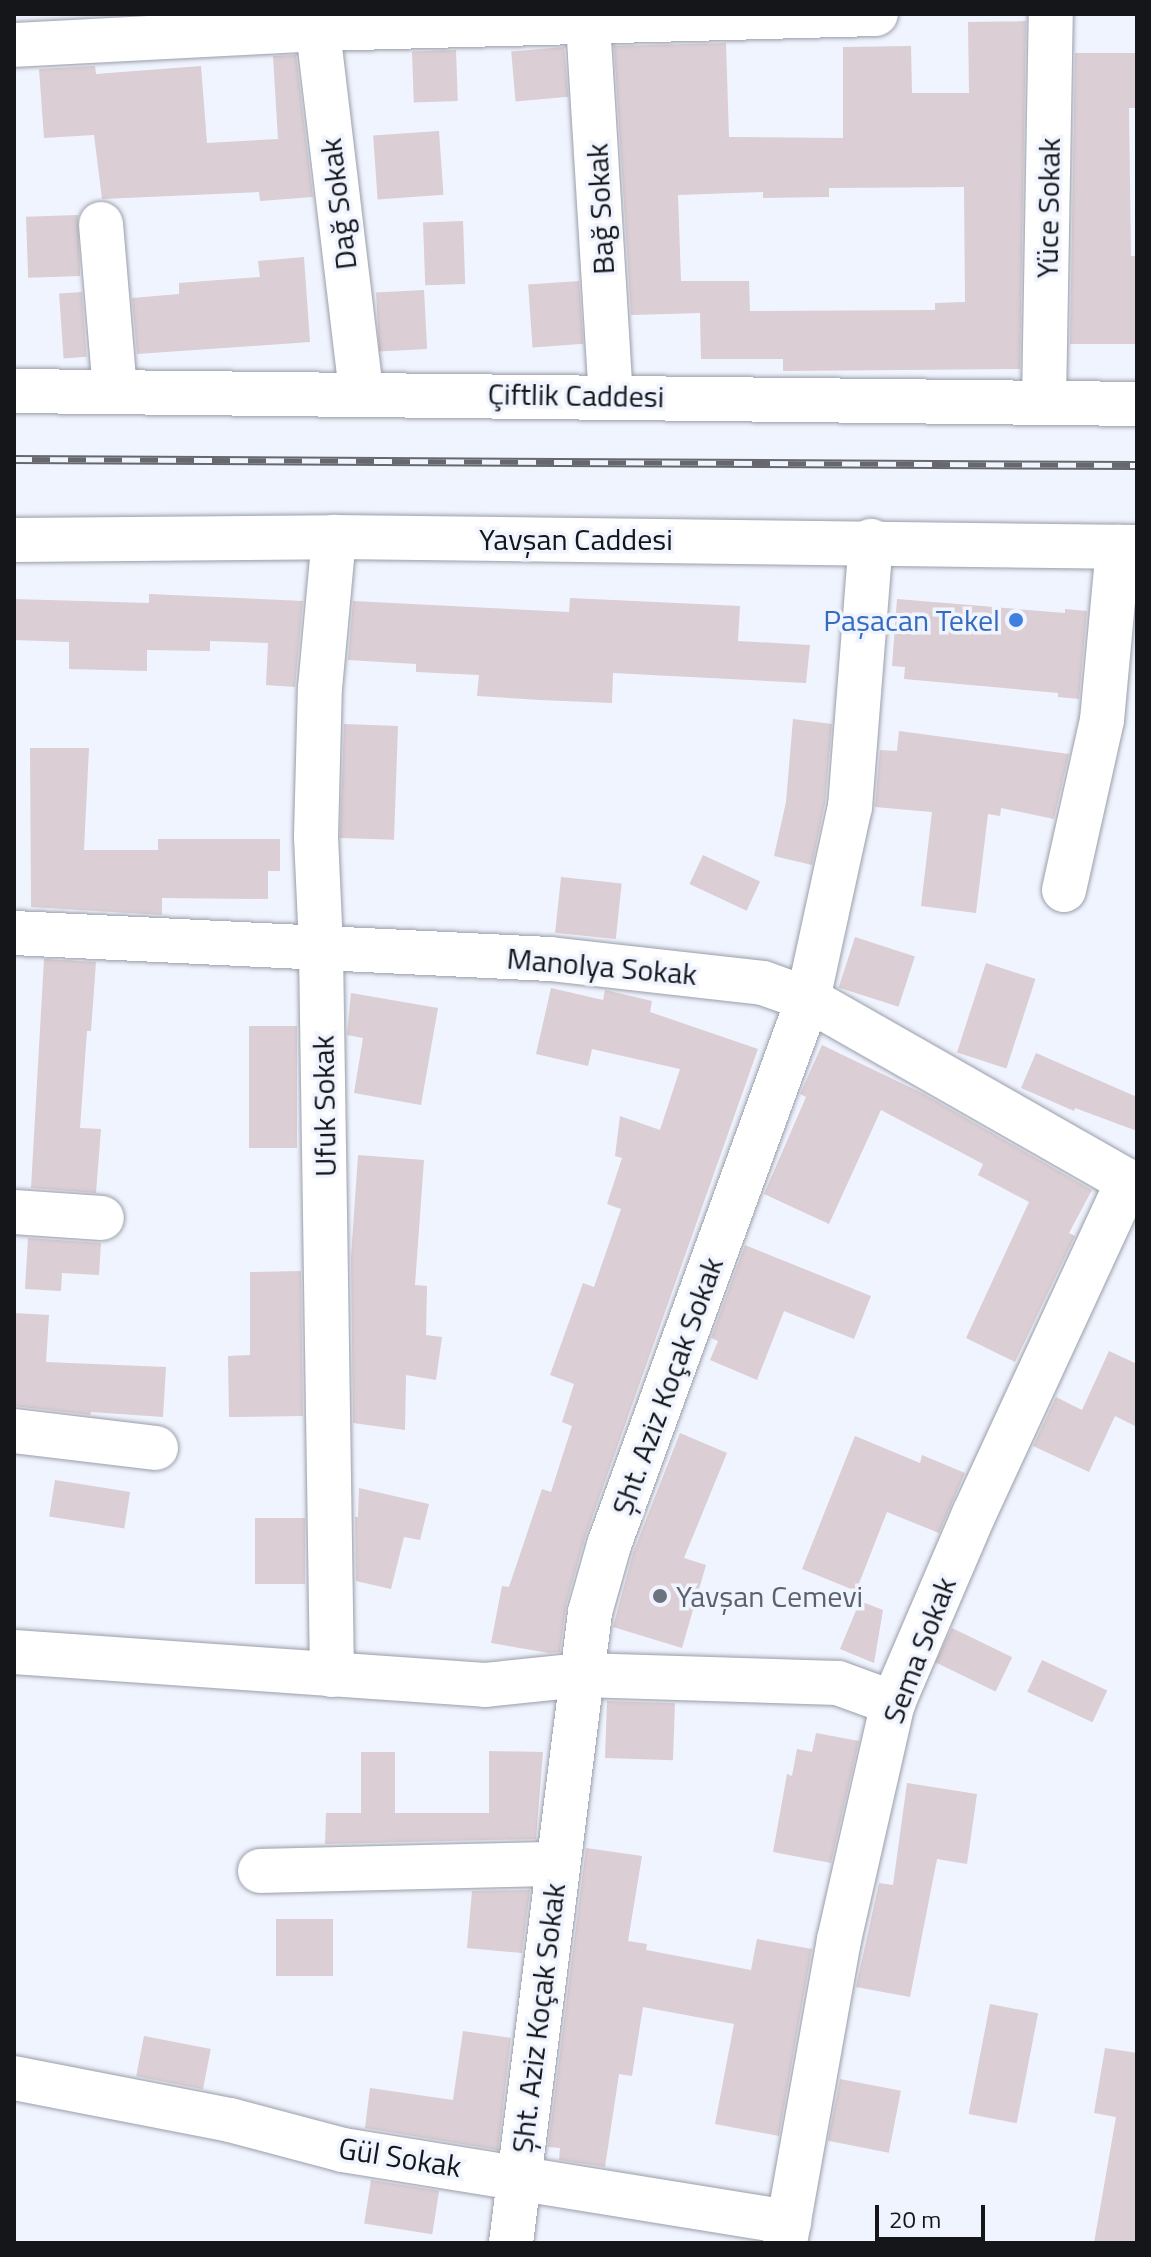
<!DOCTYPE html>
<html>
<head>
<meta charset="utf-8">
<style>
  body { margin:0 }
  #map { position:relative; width:1151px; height:2257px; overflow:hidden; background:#f0f4fe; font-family:"Titillium Web",sans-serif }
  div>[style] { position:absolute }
  .building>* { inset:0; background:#dbced4; transform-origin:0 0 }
  .roads { filter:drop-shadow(0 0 2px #9a9ea9) drop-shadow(0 0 2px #9a9ea9) }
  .minor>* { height:44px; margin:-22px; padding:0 22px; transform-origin:22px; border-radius:22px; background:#fff }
  .rail>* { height:9px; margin-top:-4.5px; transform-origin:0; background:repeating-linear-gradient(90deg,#f0f4fe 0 18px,#66686e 0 36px); box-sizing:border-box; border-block:2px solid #66686e }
  .dots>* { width:22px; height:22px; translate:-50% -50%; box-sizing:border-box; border:4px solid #f0f4fe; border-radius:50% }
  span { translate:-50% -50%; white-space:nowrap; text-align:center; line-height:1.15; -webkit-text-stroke:7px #f0f4fe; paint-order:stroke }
  .street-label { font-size:30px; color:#15161a }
  .shop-label { font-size:30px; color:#366cbe }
  .right { translate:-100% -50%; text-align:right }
  .worship-label { font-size:30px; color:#5b616d }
  .left { translate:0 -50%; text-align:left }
  .frame { position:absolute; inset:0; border:16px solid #15161a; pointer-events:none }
  .scale { position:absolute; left:875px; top:2205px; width:110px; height:36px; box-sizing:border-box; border:4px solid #15161a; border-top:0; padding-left:10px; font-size:24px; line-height:28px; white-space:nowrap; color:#15161a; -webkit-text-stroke:6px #f0f4fe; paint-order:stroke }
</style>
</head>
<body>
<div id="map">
  <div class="building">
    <div style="clip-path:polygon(evenodd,1026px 21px,1020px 369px,783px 371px,783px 359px,701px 359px,700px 313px,631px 315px,614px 46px,726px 43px,729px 137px,843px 138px,843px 47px,911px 46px,912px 93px,969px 93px,968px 22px,1026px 21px,964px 187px,965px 302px,935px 303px,935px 310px,750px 311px,749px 281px,681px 281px,678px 195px,763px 192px,763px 198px,829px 197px,829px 188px,964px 187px)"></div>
    <div style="left:564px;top:47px;width:50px;height:53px;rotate:85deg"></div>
    <div style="left:456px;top:50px;width:51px;height:44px;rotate:88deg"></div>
    <div style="clip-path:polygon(1075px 53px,1137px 53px,1137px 108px,1129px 108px,1131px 256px,1137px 256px,1137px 344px,1070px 344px)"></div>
    <div style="clip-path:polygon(296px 55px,313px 197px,260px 201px,259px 192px,102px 199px,94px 135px,44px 138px,39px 69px,95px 66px,96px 74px,201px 66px,207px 143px,278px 139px,273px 56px)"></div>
    <div style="left:439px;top:131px;width:64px;height:66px;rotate:86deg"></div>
    <div style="left:78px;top:215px;width:61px;height:52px;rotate:88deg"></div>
    <div style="left:463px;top:221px;width:63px;height:40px;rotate:88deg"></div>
    <div style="clip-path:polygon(304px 257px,310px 342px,137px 354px,132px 298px,179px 294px,179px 283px,260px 277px,258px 261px)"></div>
    <div style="left:579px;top:281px;width:63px;height:51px;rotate:86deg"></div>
    <div style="left:424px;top:290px;width:59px;height:48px;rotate:87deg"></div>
    <div style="left:82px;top:292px;width:65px;height:23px;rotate:86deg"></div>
    <div style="clip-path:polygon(149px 594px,303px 601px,295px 687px,266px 685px,268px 643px,210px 641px,210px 651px,147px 650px,147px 671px,69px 669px,69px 642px,14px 640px,14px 599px,149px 603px)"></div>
    <div style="clip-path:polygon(570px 598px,740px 606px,738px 641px,810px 645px,806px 683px,613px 673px,612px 703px,541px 700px,477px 696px,479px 675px,416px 672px,416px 664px,348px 660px,353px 601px,569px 612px)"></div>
    <div style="clip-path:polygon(897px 599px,1065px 613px,1065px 609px,1087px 611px,1079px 699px,1058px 697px,1058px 693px,904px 679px,905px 667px,892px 666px)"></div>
    <div style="clip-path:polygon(793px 719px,832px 724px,825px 803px,812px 865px,774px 856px,786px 802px)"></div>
    <div style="left:344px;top:724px;width:54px;height:114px;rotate:2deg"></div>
    <div style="clip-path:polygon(899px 731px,1069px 754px,1054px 819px,1001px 808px,1000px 816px,988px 814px,976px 913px,921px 906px,932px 812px,875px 807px,880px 750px,897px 751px)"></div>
    <div style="clip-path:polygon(30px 748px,89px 748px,84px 850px,158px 850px,158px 839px,280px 839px,280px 871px,268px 871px,268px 899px,162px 898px,162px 915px,31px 907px)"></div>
    <div style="left:703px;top:855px;width:63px;height:32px;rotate:25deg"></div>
    <div style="left:561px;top:877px;width:61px;height:56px;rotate:6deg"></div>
    <div style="left:855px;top:937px;width:63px;height:53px;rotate:18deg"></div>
    <div style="clip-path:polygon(44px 959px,96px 962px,91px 1031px,87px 1031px,80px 1128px,101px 1129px,96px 1193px,31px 1188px)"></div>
    <div style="left:986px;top:963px;width:52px;height:94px;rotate:18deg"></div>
    <div style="clip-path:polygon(551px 988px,603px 1000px,605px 990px,652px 1001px,650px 1012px,758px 1049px,585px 1538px,566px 1605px,560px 1652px,549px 1653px,491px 1643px,502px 1586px,509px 1587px,542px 1489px,551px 1492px,572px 1426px,562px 1422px,574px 1384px,550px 1375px,583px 1283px,594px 1287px,621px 1209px,607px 1204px,622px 1158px,615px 1156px,620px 1116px,660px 1130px,680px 1069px,592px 1049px,588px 1066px,536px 1054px)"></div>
    <div style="clip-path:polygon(351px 993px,438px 1008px,421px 1105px,354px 1093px,363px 1038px,347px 1035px)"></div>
    <div style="left:249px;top:1026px;width:48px;height:122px"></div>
    <div style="clip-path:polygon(822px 1045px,924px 1094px,1092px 1190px,1069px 1233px,1075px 1236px,1015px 1362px,966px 1338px,1029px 1202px,978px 1175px,983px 1164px,881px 1110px,829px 1224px,764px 1194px,806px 1097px,800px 1094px)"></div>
    <div style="clip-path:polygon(1036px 1053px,1137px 1097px,1137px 1131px,1075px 1108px,1074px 1111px,1021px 1088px)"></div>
    <div style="clip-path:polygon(358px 1155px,424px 1160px,415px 1285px,427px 1286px,426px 1335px,442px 1337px,436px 1380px,406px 1375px,405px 1430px,353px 1423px,351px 1257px)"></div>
    <div style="clip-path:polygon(28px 1238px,101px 1243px,99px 1275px,62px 1273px,61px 1291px,25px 1289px)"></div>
    <div style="clip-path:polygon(745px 1245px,871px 1296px,854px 1339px,784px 1311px,757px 1380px,710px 1360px,718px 1341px,711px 1338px)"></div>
    <div style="clip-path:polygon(301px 1271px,303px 1416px,229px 1417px,228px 1356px,250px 1355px,250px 1272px)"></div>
    <div style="clip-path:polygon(14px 1313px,49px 1315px,46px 1362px,166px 1367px,163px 1417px,91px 1412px,90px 1415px,14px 1406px)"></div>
    <div style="clip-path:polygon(1109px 1351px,1137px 1364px,1137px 1427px,1115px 1416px,1089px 1472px,1033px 1446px,1056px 1397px,1082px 1410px)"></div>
    <div style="clip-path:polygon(680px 1433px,727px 1453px,684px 1558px,706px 1565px,682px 1648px,613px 1627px,633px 1553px)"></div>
    <div style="clip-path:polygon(855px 1436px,920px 1463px,922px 1455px,965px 1473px,939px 1533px,887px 1512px,856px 1591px,802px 1569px)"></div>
    <div style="left:55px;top:1480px;width:76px;height:37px;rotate:9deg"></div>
    <div style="clip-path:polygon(359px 1488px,429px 1504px,420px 1540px,404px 1537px,391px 1589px,356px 1581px,355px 1517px,358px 1517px)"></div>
    <div style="left:255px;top:1518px;width:50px;height:66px"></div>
    <div style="clip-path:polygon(860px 1601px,883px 1610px,874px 1663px,840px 1649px)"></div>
    <div style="left:952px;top:1628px;width:67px;height:38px;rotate:26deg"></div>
    <div style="left:1042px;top:1660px;width:72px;height:35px;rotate:25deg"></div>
    <div style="left:607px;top:1701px;width:68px;height:57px;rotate:2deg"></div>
    <div style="clip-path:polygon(816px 1733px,859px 1741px,831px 1863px,773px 1852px,787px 1774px,792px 1776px,797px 1749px,812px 1752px)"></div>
    <div style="clip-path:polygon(489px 1751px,543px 1752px,536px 1839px,325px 1844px,326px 1813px,361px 1813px,361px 1752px,395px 1752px,395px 1813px,489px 1813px)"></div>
    <div style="clip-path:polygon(907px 1783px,977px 1794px,967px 1864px,937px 1859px,910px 1997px,856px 1987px,879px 1883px,893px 1885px)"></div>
    <div style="clip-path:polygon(586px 1848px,642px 1856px,628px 1941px,647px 1944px,646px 1950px,751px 1970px,757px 1939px,812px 1949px,779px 2136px,715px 2124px,734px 2024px,643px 2007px,632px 2076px,619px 2074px,605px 2167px,559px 2160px,560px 2148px,548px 2147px)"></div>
    <div style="clip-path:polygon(530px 1890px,522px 1953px,467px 1948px,472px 1891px)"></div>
    <div style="left:276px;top:1919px;width:57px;height:57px"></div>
    <div style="left:990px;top:2004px;width:49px;height:112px;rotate:11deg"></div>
    <div style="clip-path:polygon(463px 2031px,511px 2038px,498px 2150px,365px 2128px,370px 2088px,453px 2100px)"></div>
    <div style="left:144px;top:2036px;width:68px;height:41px;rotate:11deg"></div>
    <div style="clip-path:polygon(1105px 2048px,1137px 2053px,1135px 2243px,1094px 2243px,1116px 2117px,1094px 2113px)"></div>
    <div style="left:840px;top:2079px;width:62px;height:63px;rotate:11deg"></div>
    <div style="left:371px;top:2180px;width:69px;height:44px;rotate:9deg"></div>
  </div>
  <div class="roads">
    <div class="minor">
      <div style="left:316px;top:14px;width:382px;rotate:83.2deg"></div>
      <div style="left:588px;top:23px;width:373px;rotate:86.5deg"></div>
      <div style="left:14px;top:45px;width:304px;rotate:-3deg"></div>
      <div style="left:318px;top:29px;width:558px;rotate:-1.54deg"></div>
      <div style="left:101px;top:224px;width:168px;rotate:85.2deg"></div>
      <div style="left:14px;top:391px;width:1123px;rotate:0.66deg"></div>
      <div style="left:1044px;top:402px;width:388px;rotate:-89deg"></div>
      <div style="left:14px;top:540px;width:320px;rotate:-0.5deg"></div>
      <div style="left:334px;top:537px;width:803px;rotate:0.71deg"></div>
      <div style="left:1064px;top:890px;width:174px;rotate:-77.4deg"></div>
      <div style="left:1102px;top:720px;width:174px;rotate:-84.7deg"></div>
      <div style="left:14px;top:933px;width:537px;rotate:2.78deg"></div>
      <div style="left:550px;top:959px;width:214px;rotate:6.4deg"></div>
      <div style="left:763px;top:983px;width:48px;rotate:19.6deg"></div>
      <div style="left:808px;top:999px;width:379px;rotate:29.7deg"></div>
      <div style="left:14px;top:1212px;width:88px;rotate:3.9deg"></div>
      <div style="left:14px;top:1431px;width:143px;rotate:6.8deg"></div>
      <div style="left:14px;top:1652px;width:472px;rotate:4deg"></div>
      <div style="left:485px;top:1685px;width:98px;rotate:-5.9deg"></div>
      <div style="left:582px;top:1675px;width:256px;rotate:1.8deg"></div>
      <div style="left:838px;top:1683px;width:59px;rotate:20deg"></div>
      <div style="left:332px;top:1675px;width:728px;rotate:-90.87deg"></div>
      <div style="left:321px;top:947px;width:111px;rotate:-92.6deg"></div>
      <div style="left:316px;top:836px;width:148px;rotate:-88.5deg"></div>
      <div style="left:320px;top:688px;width:152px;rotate:-84.7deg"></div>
      <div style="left:260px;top:1871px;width:297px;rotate:-1.4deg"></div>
      <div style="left:14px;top:2078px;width:220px;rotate:11deg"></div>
      <div style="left:230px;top:2120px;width:117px;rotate:14.9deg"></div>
      <div style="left:343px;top:2150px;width:452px;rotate:9.2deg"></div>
      <div style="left:511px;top:2243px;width:636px;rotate:-82.86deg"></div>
      <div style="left:590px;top:1612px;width:70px;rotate:-74.2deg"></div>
      <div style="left:609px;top:1545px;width:581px;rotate:-69.97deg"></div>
      <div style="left:808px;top:999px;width:197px;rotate:-77.7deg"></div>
      <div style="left:850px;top:807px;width:267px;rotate:-85.5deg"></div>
      <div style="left:785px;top:2243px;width:308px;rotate:-79.9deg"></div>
      <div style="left:839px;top:1940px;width:243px;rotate:-77.2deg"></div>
      <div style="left:893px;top:1703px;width:206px;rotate:-66.8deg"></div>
      <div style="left:974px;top:1514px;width:367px;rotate:-65.2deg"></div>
    </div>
  </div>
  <div class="rail">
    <div style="left:14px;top:459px;width:1123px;rotate:0.31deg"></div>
  </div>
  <div class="dots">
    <div style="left:1016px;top:620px;background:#3f7fe0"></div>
    <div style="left:660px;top:1596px;background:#6b7280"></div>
  </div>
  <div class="street-label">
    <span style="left:338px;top:204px;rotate:-97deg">Dağ Sokak</span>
    <span style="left:1048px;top:208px;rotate:-89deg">Yüce Sokak</span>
    <span style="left:600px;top:209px;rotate:-93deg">Bağ Sokak</span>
    <span style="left:576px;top:395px;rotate:1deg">Çiftlik Caddesi</span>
    <span style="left:576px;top:539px">Yavşan Caddesi</span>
    <span style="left:602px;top:966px;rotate:5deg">Manolya Sokak</span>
    <span style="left:324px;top:1106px;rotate:-91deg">Ufuk Sokak</span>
    <span style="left:667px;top:1386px;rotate:-70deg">Şht. Aziz Koçak Sokak</span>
    <span style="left:919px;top:1650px;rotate:-69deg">Sema Sokak</span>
    <span style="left:538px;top:2018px;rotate:-83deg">Şht. Aziz Koçak Sokak</span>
    <span style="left:400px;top:2157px;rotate:9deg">Gül Sokak</span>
  </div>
  <div class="shop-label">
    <span class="right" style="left:1000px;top:620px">Paşacan Tekel</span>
  </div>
  <div class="worship-label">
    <span class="left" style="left:676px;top:1596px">Yavşan Cemevi</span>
  </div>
  <div class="frame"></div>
  <div class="scale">20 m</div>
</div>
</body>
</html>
